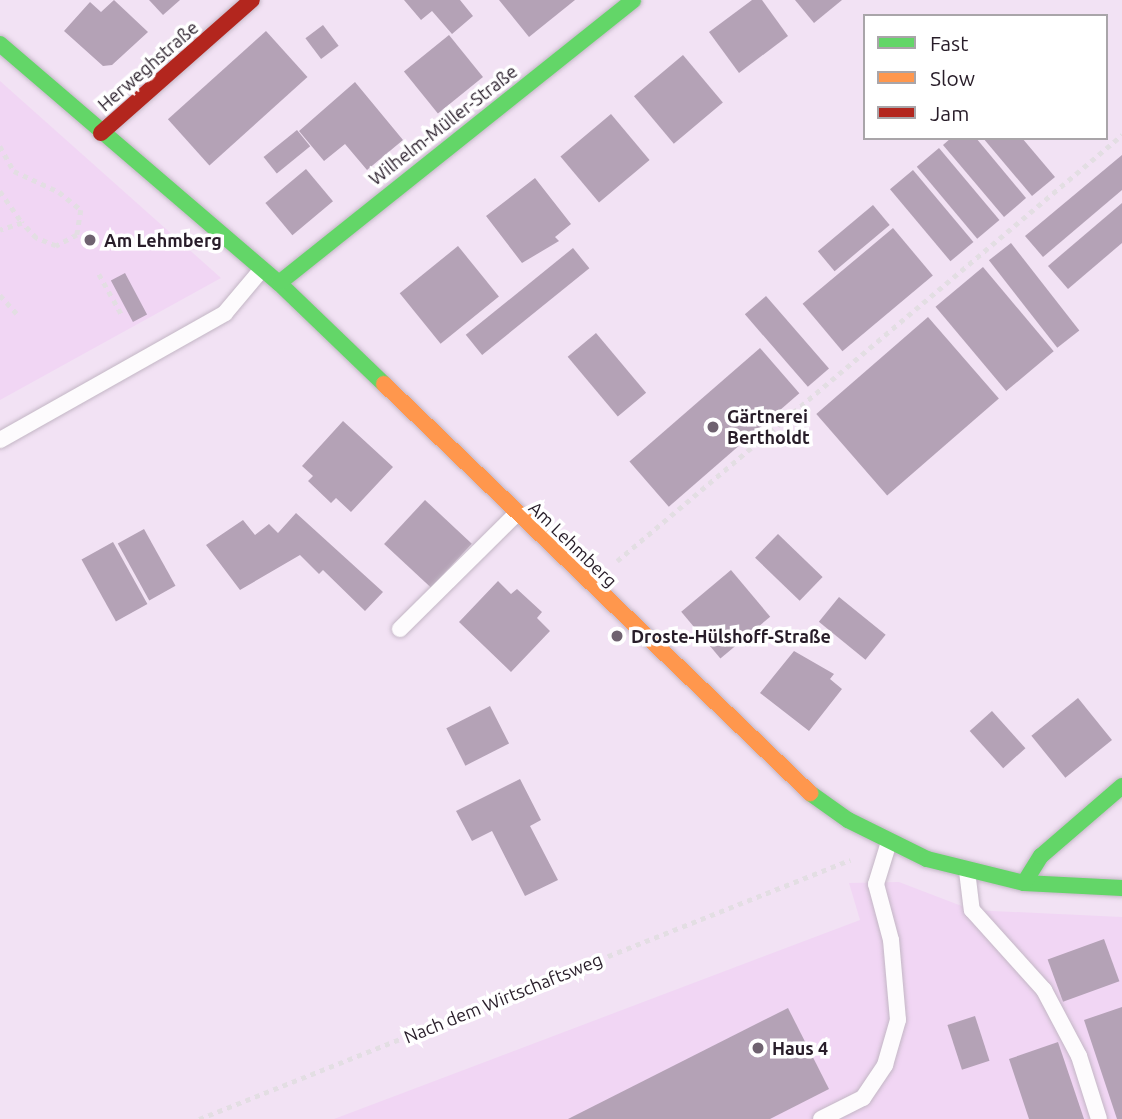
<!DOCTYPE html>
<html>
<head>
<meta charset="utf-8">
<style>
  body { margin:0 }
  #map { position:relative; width:1122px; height:1119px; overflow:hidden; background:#f2e2f4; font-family:Ubuntu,sans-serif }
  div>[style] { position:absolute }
  .built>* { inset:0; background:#f1d6f4 }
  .building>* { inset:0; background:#b4a2b6; transform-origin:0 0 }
  .path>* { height:4.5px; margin-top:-2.25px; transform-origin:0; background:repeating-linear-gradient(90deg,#e3dee3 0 5px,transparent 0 10px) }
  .roads { filter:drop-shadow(0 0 2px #c3b6c5) drop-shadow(0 0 2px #c3b6c5) }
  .lane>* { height:16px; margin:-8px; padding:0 8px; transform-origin:8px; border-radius:8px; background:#fdfbfd }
  .fast>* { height:16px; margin:-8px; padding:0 8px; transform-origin:8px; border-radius:8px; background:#63d668 }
  .slow>* { height:16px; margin:-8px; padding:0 8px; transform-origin:8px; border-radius:8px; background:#ff974d }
  .jam>* { height:16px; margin:-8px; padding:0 8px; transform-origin:8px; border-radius:8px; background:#b3261e }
  .dots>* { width:19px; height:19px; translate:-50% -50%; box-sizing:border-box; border:4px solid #fff; border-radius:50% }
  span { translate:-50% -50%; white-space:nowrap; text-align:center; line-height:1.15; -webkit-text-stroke:7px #fff; paint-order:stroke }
  .street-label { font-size:18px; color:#281d29 }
  .poi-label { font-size:18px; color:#281d29; font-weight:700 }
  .left { translate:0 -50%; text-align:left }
  .legend { position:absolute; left:863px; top:14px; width:245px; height:126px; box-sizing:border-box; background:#fff; border:2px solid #a9a5a9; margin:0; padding:9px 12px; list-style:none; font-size:21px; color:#281d29 }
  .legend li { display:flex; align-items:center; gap:14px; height:35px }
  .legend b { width:35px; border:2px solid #a9a5a9 }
</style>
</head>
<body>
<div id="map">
  <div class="built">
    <div style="clip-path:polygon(0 81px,221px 278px,0 400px)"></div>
    <div style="clip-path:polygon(899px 882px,972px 910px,1122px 917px,1122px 1119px,334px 1119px,860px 920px,849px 883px)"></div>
  </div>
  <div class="building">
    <div style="clip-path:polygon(114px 0,148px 32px,112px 65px,103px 66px,64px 31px,90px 2px,101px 12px)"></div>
    <div style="clip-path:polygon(149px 0,180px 0,163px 15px)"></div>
    <div style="clip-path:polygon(404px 0,460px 0,473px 16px,452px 34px,432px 11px,421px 20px)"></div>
    <div style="clip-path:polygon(499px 0,575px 0,529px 37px)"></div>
    <div style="clip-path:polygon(752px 0,762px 0,788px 36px,739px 73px,709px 32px)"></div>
    <div style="clip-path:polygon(795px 0,842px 0,814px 23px)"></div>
    <div style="left:323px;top:25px;width:26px;height:22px;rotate:53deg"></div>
    <div style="left:266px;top:31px;width:62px;height:132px;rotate:48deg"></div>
    <div style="left:449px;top:35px;width:54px;height:58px;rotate:51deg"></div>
    <div style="left:683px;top:55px;width:62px;height:64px;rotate:50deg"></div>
    <div style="clip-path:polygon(355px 82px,403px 140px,367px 170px,345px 144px,324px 161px,299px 131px)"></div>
    <div style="left:611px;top:114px;width:60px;height:66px;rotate:50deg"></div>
    <div style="left:297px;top:130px;width:21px;height:43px;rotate:51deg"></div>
    <div style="clip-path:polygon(951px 138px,976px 138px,1026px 198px,1004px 217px,943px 145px)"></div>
    <div style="clip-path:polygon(983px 138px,1022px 138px,1055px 177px,1032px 196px)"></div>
    <div style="left:939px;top:148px;width:94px;height:29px;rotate:50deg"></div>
    <div style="clip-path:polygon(1122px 155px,1122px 190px,1043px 257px,1025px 236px)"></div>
    <div style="left:306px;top:169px;width:42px;height:53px;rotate:50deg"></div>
    <div style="left:913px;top:170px;width:94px;height:30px;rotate:50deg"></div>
    <div style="clip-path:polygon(535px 178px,571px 224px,555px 237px,559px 241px,522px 263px,486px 216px)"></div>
    <div style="clip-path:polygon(1122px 203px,1122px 243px,1068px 289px,1048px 266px)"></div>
    <div style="left:873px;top:205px;width:26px;height:72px;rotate:50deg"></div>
    <div style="left:893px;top:228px;width:62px;height:118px;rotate:50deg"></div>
    <div style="left:1011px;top:243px;width:111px;height:28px;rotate:52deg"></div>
    <div style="left:458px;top:246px;width:65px;height:75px;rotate:51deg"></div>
    <div style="left:573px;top:248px;width:26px;height:138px;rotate:51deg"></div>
    <div style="left:983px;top:267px;width:110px;height:62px;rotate:50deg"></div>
    <div style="left:125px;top:273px;width:47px;height:16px;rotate:62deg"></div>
    <div style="left:766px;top:296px;width:96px;height:28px;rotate:49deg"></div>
    <div style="left:928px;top:317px;width:108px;height:148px;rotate:49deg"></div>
    <div style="left:596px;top:333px;width:78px;height:37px;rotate:50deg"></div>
    <div style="left:760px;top:348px;width:60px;height:173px;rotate:49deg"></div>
    <div style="clip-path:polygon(343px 421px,393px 467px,351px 512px,336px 498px,331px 503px,308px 481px,313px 476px,302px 466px)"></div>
    <div style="left:425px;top:500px;width:64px;height:60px;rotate:43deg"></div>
    <div style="clip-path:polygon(296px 513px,383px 592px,365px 611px,323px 570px,319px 574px,300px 555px,240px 590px,206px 545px,243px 520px,255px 535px,269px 524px,278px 533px)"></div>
    <div style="left:144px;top:529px;width:65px;height:30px;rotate:61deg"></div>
    <div style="left:778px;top:534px;width:62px;height:33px;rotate:44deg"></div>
    <div style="left:113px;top:542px;width:71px;height:36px;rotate:61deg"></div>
    <div style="left:731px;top:570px;width:61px;height:65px;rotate:50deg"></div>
    <div style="clip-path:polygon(498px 581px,511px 594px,517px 589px,542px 612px,537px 618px,550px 631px,511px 672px,459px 622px)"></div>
    <div style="left:839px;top:597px;width:60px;height:32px;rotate:39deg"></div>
    <div style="clip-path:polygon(794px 651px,834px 674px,830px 679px,842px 689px,809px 731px,760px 693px)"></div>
    <div style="left:1078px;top:698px;width:54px;height:60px;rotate:51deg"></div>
    <div style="left:490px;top:706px;width:42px;height:49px;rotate:63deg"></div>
    <div style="left:992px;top:711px;width:50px;height:30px;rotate:48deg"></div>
    <div style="clip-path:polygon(520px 779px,541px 820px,530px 826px,558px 880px,525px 896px,492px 831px,472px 841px,456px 811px)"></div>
    <div style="left:1104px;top:939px;width:45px;height:60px;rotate:70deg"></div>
    <div style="clip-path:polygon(1122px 1007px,1122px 1119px,1117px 1119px,1084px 1020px)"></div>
    <div style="clip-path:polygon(788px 1008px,829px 1089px,770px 1119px,568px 1119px)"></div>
    <div style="left:975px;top:1016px;width:47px;height:29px;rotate:72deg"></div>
    <div style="clip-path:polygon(1058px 1042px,1084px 1119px,1029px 1119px,1009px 1059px)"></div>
  </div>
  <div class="path">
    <div style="left:0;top:146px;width:29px;rotate:61deg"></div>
    <div style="left:14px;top:171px;width:50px;rotate:25deg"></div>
    <div style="left:59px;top:192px;width:28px;rotate:39deg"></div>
    <div style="left:81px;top:210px;width:25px;rotate:99deg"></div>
    <div style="left:77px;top:235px;width:24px;rotate:152deg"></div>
    <div style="left:56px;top:246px;width:22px;rotate:-158deg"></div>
    <div style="left:36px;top:238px;width:21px;rotate:-133deg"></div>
    <div style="left:22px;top:223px;width:23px;rotate:162deg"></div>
    <div style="left:0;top:191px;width:39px;rotate:55deg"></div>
    <div style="left:99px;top:274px;width:49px;rotate:60.8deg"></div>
    <div style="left:0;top:295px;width:25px;rotate:48deg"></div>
    <div style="left:617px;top:561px;width:661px;rotate:-40.15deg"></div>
    <div style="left:199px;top:1119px;width:701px;rotate:-21.7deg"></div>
  </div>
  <div class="roads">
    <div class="lane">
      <div style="left:0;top:440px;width:258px;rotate:-29.4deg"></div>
      <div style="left:225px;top:313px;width:57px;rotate:-49.9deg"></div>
      <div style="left:400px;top:629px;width:162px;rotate:-44.7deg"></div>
      <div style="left:967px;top:871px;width:39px;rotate:83deg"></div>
      <div style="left:972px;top:910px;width:108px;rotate:48deg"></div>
      <div style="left:1044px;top:990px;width:75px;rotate:62.1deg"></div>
      <div style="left:1079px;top:1056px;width:66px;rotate:72.4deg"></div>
      <div style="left:821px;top:1119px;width:47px;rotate:-26.6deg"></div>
      <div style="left:863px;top:1098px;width:40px;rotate:-56deg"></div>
      <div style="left:885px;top:1065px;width:47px;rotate:-73.9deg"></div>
      <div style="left:898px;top:1020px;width:80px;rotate:-95deg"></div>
      <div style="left:891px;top:940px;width:58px;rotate:-105deg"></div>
      <div style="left:876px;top:884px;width:44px;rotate:-72.8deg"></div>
    </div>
    <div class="fast">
      <div style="left:0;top:44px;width:367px;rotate:40.6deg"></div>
      <div style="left:279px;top:283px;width:146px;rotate:43.9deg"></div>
      <div style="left:279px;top:283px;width:453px;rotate:-38.6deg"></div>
      <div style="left:810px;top:793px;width:47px;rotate:35.4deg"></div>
      <div style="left:848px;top:820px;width:88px;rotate:26.3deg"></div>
      <div style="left:927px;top:859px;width:100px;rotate:13.9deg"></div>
      <div style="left:1024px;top:883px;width:98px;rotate:2.9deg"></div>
      <div style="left:1024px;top:883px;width:32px;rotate:-58deg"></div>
      <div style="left:1041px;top:856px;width:107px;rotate:-40.8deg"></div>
    </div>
    <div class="slow">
      <div style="left:384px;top:384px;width:591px;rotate:43.83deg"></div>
    </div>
    <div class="jam">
      <div style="left:101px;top:133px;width:201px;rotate:-41.4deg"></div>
    </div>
  </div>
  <div class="dots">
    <div style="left:90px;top:240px;background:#6f6270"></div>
    <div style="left:713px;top:427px;background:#6f6270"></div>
    <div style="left:617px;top:636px;background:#6f6270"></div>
    <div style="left:758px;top:1048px;background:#6f6270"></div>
  </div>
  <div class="street-label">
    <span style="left:148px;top:66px;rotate:-41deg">Herweghstraße</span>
    <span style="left:443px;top:125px;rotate:-38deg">Wilhelm-Müller-Straße</span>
    <span style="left:573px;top:544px;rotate:44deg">Am Lehmberg</span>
    <span style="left:503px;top:998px;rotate:-22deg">Nach dem Wirtschaftsweg</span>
  </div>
  <div class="poi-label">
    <span class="left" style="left:104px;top:240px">Am Lehmberg</span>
    <span class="left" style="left:727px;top:427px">Gärtnerei<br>Bertholdt</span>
    <span class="left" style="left:631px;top:636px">Droste-Hülshoff-Straße</span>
    <span class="left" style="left:772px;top:1048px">Haus 4</span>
  </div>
  <ul class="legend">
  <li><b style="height:9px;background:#63d668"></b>Fast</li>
  <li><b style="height:9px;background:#ff974d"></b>Slow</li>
  <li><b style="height:9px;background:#b3261e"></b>Jam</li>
  </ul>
</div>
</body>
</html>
